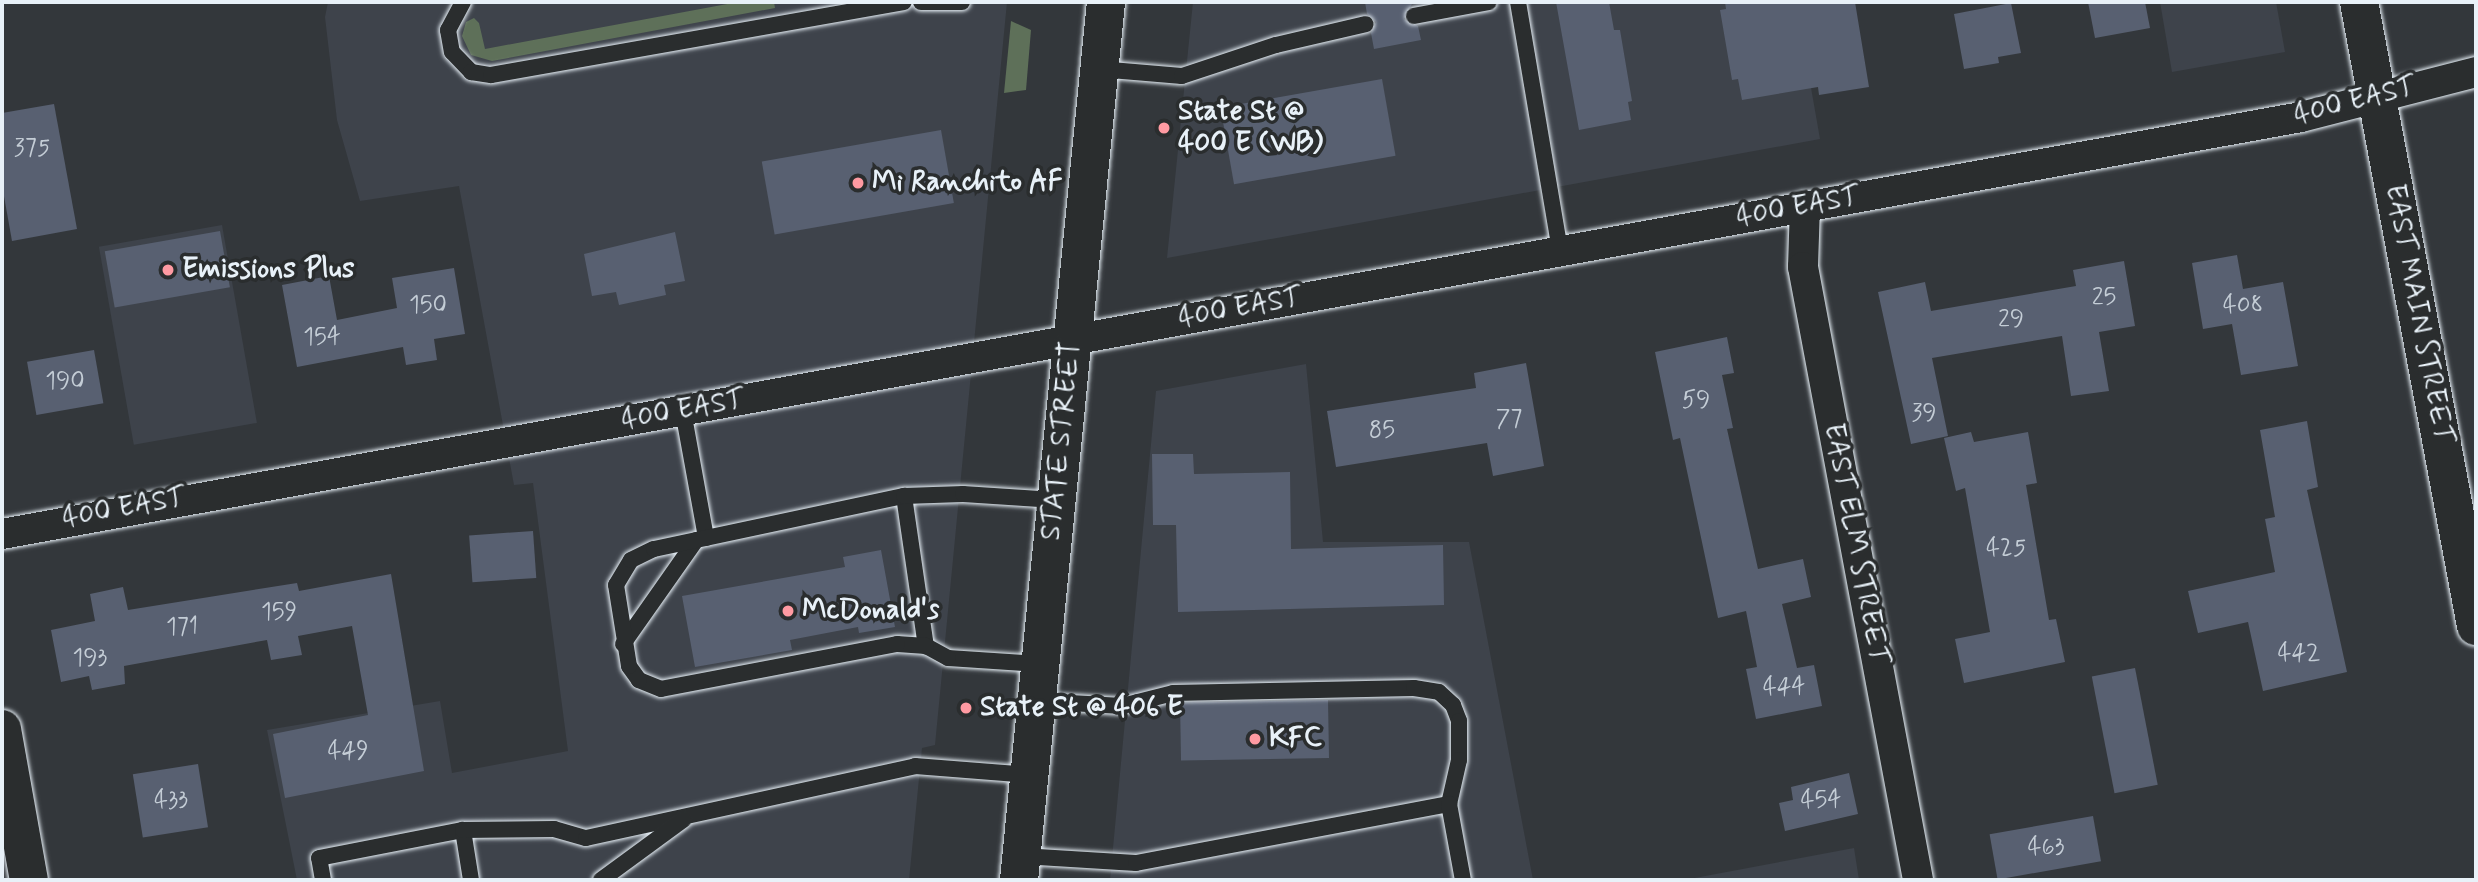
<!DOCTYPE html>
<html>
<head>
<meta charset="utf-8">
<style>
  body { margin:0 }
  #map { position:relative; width:2478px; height:882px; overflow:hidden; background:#33373b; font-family:Mynerve,sans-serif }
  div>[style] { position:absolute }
  .built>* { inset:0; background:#3e434b; transform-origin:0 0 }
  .green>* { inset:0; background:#5e7059 }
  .building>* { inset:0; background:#586071; transform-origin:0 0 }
  .roads { filter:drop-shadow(0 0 2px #e8f1f8) drop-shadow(0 0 2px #e8f1f8) }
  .lane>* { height:16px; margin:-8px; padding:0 8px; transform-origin:8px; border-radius:8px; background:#2a2d2e }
  .street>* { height:30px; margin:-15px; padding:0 15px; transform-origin:15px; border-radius:15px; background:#2a2d2e }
  .secondary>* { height:38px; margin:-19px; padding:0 19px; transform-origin:19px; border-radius:19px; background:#2a2d2e }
  .primary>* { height:38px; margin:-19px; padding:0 19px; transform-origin:19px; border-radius:19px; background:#2a2d2e }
  .dots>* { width:19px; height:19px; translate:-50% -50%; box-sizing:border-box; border:4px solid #2a2d2e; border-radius:50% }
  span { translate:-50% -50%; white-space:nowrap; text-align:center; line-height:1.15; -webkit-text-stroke:7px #2a2d2e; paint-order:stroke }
  .number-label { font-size:24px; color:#c4cdd6 }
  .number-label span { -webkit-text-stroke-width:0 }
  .street-label { font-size:28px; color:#e8f1f8 }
  .poi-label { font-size:28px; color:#e8f1f8; font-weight:700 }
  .left { translate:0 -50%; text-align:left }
  .frame { position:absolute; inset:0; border:4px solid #e8f1f8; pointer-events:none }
</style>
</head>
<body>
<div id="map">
  <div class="built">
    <div style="clip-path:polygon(328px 2px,1007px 2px,935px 745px,922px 748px,909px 880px,297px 880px,267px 730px,440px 701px,452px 773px,568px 751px,533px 483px,514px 485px,459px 186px,360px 201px,337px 120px,325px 17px)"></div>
    <div style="clip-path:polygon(1193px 2px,1796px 2px,1820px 139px,1167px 258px)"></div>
    <div style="clip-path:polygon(2160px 2px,2276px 2px,2285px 52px,2172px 72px)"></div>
    <div style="left:222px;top:225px;width:201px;height:125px;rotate:80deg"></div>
    <div style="clip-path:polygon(1306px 364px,1323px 542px,1469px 542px,1533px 880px,1110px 880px,1156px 391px)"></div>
    <div style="clip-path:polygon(1854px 848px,1859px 880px,1684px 880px)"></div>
  </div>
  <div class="green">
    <div style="clip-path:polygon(738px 2px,774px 2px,775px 8px,492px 61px,471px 55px,462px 36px,466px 22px,474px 18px,479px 23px,485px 49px)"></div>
    <div style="clip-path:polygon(1011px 21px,1031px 30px,1026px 90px,1004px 93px)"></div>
  </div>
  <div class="building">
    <div style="clip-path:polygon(1365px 2px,1413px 2px,1404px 19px,1418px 26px,1421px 40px,1374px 49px,1371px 33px,1376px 22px,1367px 14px)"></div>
    <div style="clip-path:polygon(1556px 2px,1609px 2px,1614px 30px,1620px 30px,1632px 101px,1628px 102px,1631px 120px,1579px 130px)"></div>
    <div style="clip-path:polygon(1725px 2px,1855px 2px,1869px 87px,1819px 95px,1818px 87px,1742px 100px,1738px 79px,1732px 80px,1720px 10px,1726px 9px)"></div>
    <div style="clip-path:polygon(2088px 2px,2145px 2px,2150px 28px,2095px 38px)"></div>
    <div style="clip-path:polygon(2011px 3px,2021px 53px,1998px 57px,1999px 63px,1964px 69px,1954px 14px)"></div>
    <div style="left:1382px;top:79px;width:78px;height:164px;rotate:80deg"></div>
    <div style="clip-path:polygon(54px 104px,77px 229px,12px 241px,2px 185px,2px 113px)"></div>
    <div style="left:941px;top:130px;width:74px;height:182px;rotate:80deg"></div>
    <div style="left:220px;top:231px;width:57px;height:117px;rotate:80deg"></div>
    <div style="clip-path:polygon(675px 232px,685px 281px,664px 285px,666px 295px,619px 305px,616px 292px,592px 296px,584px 254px)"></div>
    <div style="clip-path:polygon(2237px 255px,2243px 289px,2283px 282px,2298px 366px,2241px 375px,2232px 324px,2203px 329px,2192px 263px)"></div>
    <div style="clip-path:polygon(2124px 261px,2135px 326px,2099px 332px,2109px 391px,2071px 396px,2062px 336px,1932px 358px,1948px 436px,1911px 444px,1878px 292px,1925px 282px,1931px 311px,2076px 286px,2073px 270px)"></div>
    <div style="clip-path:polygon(454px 268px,465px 334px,434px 339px,437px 360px,406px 365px,403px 347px,297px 367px,282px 285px,329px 276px,337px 320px,397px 308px,392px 278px)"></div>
    <div style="clip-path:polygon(1727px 337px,1734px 373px,1722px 375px,1733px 428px,1727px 429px,1758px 569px,1803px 559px,1811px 597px,1782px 604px,1797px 668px,1814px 665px,1822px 706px,1756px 719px,1746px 669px,1757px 667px,1746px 611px,1718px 618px,1680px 438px,1673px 440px,1655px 352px)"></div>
    <div style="left:94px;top:350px;width:54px;height:68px;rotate:80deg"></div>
    <div style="clip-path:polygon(1526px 363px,1544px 466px,1493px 476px,1487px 443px,1336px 467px,1327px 411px,1476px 388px,1474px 373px)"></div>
    <div style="clip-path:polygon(2307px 421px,2318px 487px,2307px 490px,2347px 672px,2263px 691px,2248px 622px,2198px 633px,2188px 591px,2275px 572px,2265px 519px,2275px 517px,2260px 430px)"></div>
    <div style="clip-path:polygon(1971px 432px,1974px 442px,2028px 432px,2037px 483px,2026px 485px,2049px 620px,2056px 619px,2065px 662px,1964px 683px,1955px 639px,1990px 632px,1965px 488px,1956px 491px,1944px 438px)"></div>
    <div style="clip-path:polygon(1152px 454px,1193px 454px,1194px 474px,1290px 472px,1291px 549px,1443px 545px,1444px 605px,1178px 612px,1176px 525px,1153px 525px)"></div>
    <div style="left:533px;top:531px;width:47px;height:64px;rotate:86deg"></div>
    <div style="clip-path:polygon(881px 550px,895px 627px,859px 633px,858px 627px,790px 640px,792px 650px,695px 667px,682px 596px,845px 567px,843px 557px)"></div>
    <div style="clip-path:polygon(391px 574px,424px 771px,285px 798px,273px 734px,368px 715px,352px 626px,298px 636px,302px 655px,271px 660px,267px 640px,124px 666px,125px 684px,92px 690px,89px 676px,61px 682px,51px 630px,95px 621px,90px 594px,123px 587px,128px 610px,297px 583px,299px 591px)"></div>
    <div style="left:2135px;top:668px;width:119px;height:44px;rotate:79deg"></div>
    <div style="left:1328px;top:700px;width:58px;height:148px;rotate:89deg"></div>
    <div style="left:198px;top:764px;width:64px;height:66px;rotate:81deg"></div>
    <div style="clip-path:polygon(1849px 773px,1858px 814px,1785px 831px,1779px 803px,1793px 800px,1791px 787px)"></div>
    <div style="left:2093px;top:816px;width:46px;height:105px;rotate:80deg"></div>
  </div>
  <div class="roads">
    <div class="lane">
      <div style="left:463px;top:2px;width:32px;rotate:118deg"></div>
      <div style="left:448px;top:30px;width:22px;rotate:80deg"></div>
      <div style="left:452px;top:52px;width:28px;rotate:46deg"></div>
      <div style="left:471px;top:72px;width:20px;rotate:9deg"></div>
      <div style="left:491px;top:75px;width:419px;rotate:-10deg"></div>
      <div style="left:921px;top:2px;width:41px"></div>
      <div style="left:1518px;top:2px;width:253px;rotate:80.4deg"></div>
      <div style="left:1414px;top:16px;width:76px;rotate:-10.6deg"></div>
      <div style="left:1099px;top:69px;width:83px;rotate:4.8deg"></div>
      <div style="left:1182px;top:76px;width:99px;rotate:-18.3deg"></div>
      <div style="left:1276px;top:45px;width:92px;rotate:-13.1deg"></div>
      <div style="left:683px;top:411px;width:129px;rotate:79.7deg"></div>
      <div style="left:904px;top:496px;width:152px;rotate:81.7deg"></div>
      <div style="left:623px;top:644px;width:127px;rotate:-54.9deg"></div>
      <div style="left:1039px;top:664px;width:91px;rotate:-176.2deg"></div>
      <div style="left:948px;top:658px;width:25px;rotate:-151deg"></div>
      <div style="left:926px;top:646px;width:29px;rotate:-176deg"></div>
      <div style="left:897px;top:644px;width:240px;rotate:169.2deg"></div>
      <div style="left:661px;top:689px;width:24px;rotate:-158deg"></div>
      <div style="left:639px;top:680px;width:17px;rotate:-126deg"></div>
      <div style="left:629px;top:666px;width:82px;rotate:-99.1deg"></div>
      <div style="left:616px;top:585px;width:29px;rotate:-59deg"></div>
      <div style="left:631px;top:560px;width:25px;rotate:-26deg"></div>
      <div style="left:654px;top:549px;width:256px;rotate:-12deg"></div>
      <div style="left:904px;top:496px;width:59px;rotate:-1.9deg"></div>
      <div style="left:963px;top:494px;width:92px;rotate:3.7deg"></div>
      <div style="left:1036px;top:701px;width:86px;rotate:3.3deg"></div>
      <div style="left:1122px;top:706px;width:53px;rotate:-14.3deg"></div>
      <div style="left:1173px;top:693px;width:241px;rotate:-1.2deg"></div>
      <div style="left:1414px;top:688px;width:25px;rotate:9deg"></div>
      <div style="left:1439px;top:692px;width:19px;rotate:43deg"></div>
      <div style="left:1453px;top:705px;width:17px;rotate:69deg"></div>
      <div style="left:1459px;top:721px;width:39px;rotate:90deg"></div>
      <div style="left:1459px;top:760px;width:45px;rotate:102.8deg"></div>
      <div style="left:1022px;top:856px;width:114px;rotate:3.5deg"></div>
      <div style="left:1136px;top:863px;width:319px;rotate:-10.7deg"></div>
      <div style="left:1449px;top:804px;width:77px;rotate:79.6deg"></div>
      <div style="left:323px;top:880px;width:22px;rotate:-100deg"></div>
      <div style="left:319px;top:858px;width:147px;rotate:-11deg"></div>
      <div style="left:471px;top:880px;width:51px;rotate:-99.1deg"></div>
      <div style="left:463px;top:830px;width:91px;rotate:-0.6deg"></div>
      <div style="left:554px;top:829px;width:33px;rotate:16deg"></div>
      <div style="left:586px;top:838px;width:337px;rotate:-12.3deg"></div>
      <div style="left:915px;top:766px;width:115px;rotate:4.5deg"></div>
      <div style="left:601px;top:880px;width:102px;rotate:-36.2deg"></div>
    </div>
    <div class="street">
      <div style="left:1805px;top:206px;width:61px;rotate:91.9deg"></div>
      <div style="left:1803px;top:267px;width:624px;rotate:79.37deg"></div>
      <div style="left:2px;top:534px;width:2337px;rotate:-10.28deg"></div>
      <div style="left:2301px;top:117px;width:181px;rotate:-14.4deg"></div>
    </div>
    <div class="secondary">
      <div style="left:2359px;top:2px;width:635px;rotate:79.38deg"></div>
      <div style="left:2px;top:729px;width:153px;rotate:79.9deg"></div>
    </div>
    <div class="primary">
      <div style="left:1019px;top:880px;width:882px;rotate:-84.34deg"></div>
    </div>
  </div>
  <div class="dots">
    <div style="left:1164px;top:128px;background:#ff9aa2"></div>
    <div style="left:858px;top:183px;background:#ff9aa2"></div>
    <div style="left:168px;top:270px;background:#ff9aa2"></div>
    <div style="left:788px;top:611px;background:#ff9aa2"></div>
    <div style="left:966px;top:708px;background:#ff9aa2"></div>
    <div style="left:1255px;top:739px;background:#ff9aa2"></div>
  </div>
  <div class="number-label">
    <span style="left:32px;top:149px">375</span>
    <span style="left:2104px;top:298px">25</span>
    <span style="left:428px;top:306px">150</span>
    <span style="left:2243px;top:306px">408</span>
    <span style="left:2011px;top:320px">29</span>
    <span style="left:322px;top:338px">154</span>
    <span style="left:65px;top:382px">190</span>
    <span style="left:1696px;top:401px">59</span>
    <span style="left:1924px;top:414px">39</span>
    <span style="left:1509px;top:420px">77</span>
    <span style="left:1382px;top:431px">85</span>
    <span style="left:2006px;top:549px">425</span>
    <span style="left:279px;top:613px">159</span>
    <span style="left:182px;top:628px">171</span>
    <span style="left:2299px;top:654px">442</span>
    <span style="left:90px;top:659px">193</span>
    <span style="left:1784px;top:688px">444</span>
    <span style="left:348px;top:752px">449</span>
    <span style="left:171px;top:801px">433</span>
    <span style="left:1821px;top:801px">454</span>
    <span style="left:2046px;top:848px">463</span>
  </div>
  <div class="street-label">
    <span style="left:2355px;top:102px;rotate:-14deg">400 EAST</span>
    <span style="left:1798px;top:208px;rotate:-10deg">400 EAST</span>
    <span style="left:1240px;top:309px;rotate:-10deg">400 EAST</span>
    <span style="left:2418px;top:314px;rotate:79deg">EAST MAIN STREET</span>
    <span style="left:683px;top:411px;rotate:-10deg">400 EAST</span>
    <span style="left:1062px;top:441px;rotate:-84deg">STATE STREET</span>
    <span style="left:124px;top:509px;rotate:-10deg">400 EAST</span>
    <span style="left:1855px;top:544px;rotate:79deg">EAST ELM STREET</span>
  </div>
  <div class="poi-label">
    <span class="left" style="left:1178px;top:128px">State St @<br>400 E (WB)</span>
    <span class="left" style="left:872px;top:183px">Mi Ranchito AF</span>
    <span class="left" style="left:182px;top:270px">Emissions Plus</span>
    <span class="left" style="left:802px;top:611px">McDonald's</span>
    <span class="left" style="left:980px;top:708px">State St @ 406 E</span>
    <span class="left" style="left:1269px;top:739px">KFC</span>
  </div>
  <div class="frame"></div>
</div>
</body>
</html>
